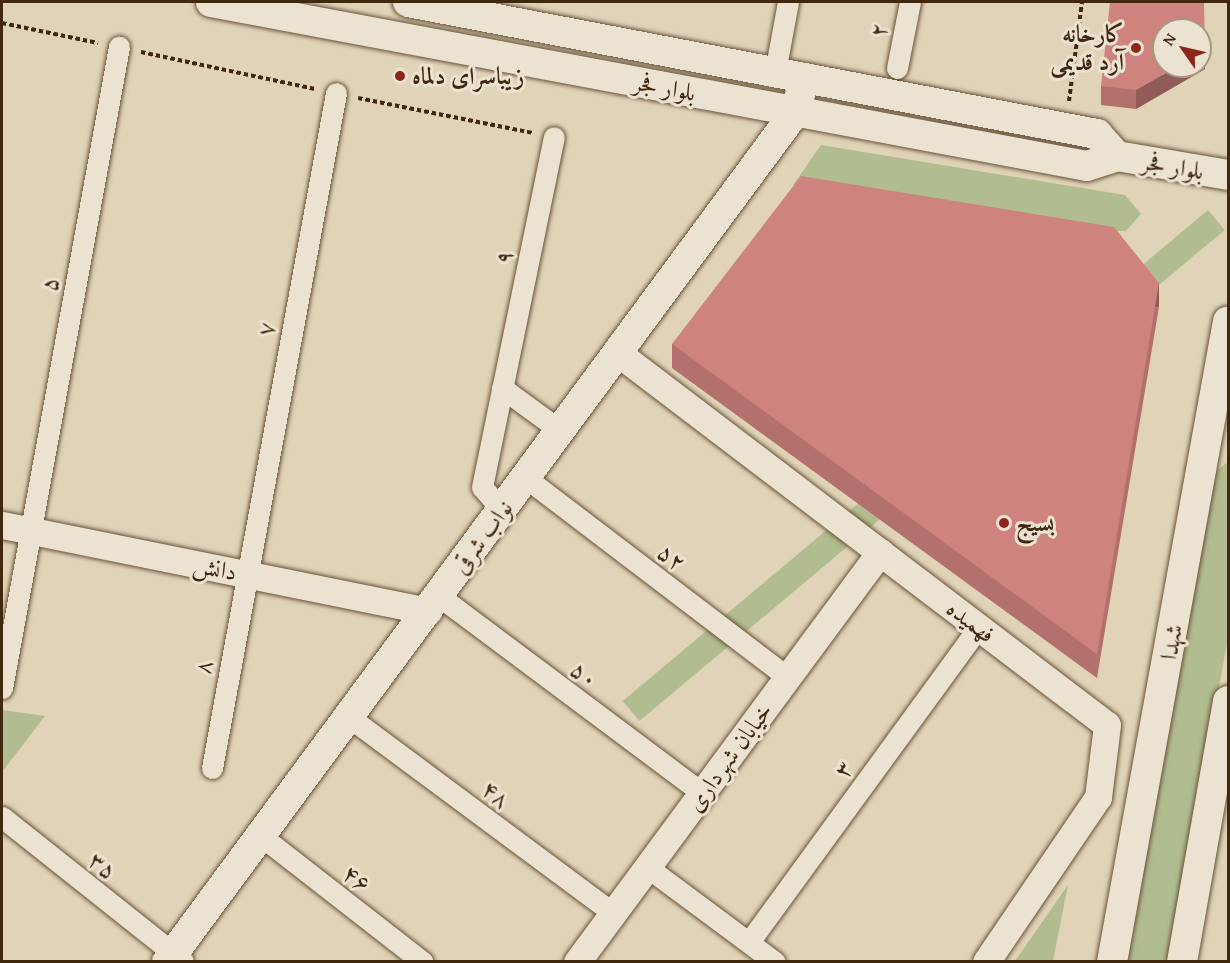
<!DOCTYPE html>
<html>
<head>
<meta charset="utf-8">
<style>
  body { margin:0 }
  #map { position:relative; width:1230px; height:963px; overflow:hidden; background:#e1d3b8; font-family:"Gentium Book Plus",Amiri,serif }
  div>[style] { position:absolute }
  .green>* { inset:0; background:#b1bd90; transform-origin:0 0 }
  .path>* { height:4px; margin-top:-2px; transform-origin:0; background:repeating-linear-gradient(90deg,#40280e 0 4.5px,transparent 0 7.5px) }
  .roads { filter:drop-shadow(0 0 2px #685338) drop-shadow(0 0 2px #685338) }
  .minor>* { height:21px; margin:-10.5px; padding:0 10.5px; transform-origin:10.5px; border-radius:10.5px; background:#ece2d1 }
  .tertiary>* { height:27px; margin:-13.5px; padding:0 13.5px; transform-origin:13.5px; border-radius:13.5px; background:#ece2d1 }
  .secondary>* { height:30px; margin:-15px; padding:0 15px; transform-origin:15px; border-radius:15px; background:#ece2d1 }
  .wall>* { inset:0; background:#b2716c }
  .shaded-wall>* { inset:0; background:#915c58; transform-origin:0 0 }
  .building>* { inset:0; background:#cf837e }
  .dots>* { width:16px; height:16px; translate:-50% -50%; box-sizing:border-box; border:3px solid #ece2d1; border-radius:50% }
  span { translate:-50% -50%; white-space:nowrap; text-align:center; line-height:1.15; -webkit-text-stroke:6px #ece2d1; paint-order:stroke }
  .street-label { font-size:24px; color:#40280e }
  .poi-label { font-size:24px; color:#40280e; font-weight:700 }
  .right { translate:-100% -50%; text-align:right }
  .left { translate:0 -50%; text-align:left }
  .frame { position:absolute; inset:0; border:3px solid #40280e; pointer-events:none }
  .north { position:absolute; left:1152px; top:18px; width:60px; height:60px; box-sizing:border-box; background:#ece2d1; border:2px solid #a79883; border-radius:50%; rotate:304deg; font-size:16px; font-weight:700; line-height:24px; text-align:center; color:#40280e }
  .north::after { content:''; display:block; margin:auto; width:21px; height:27px; background:#8f2418; clip-path:polygon(50% 0,100% 100%,50% 72%,0 100%) }
</style>
</head>
<body>
<div id="map">
  <div class="green">
    <div style="clip-path:polygon(821px 145px,1125px 195px,1141px 214px,1126px 231px,1117px 231px,793px 185px)"></div>
    <div style="left:1208px;top:210px;width:26px;height:764px;rotate:50deg"></div>
    <div style="clip-path:polygon(1228px 462px,1228px 638px,1169px 961px,1125px 962px,1213px 473px)"></div>
    <div style="clip-path:polygon(2px 710px,45px 716px,2px 772px)"></div>
    <div style="clip-path:polygon(1068px 885px,1053px 961px,1015px 961px)"></div>
  </div>
  <div class="path">
    <div style="left:2px;top:23px;width:98px;rotate:11.8deg"></div>
    <div style="left:141px;top:52px;width:178px;rotate:12deg"></div>
    <div style="left:358px;top:98px;width:178px;rotate:11.3deg"></div>
    <div style="left:1069px;top:101px;width:100px;rotate:-82.5deg"></div>
  </div>
  <div class="roads">
    <div class="minor">
      <div style="left:897px;top:68px;width:67px;rotate:-78.9deg"></div>
      <div style="left:775px;top:72px;width:71px;rotate:-79.5deg"></div>
      <div style="left:502px;top:388px;width:73px;rotate:36.1deg"></div>
      <div style="left:526px;top:478px;width:328px;rotate:37.3deg"></div>
      <div style="left:502px;top:510px;width:30px;rotate:-131deg"></div>
      <div style="left:482px;top:487px;width:357px;rotate:-78.4deg"></div>
      <div style="left:439px;top:596px;width:329px;rotate:36.8deg"></div>
      <div style="left:2px;top:688px;width:652px;rotate:-79.66deg"></div>
      <div style="left:349px;top:717px;width:329px;rotate:36.6deg"></div>
      <div style="left:212px;top:768px;width:686px;rotate:-79.59deg"></div>
      <div style="left:2px;top:817px;width:231px;rotate:38.5deg"></div>
      <div style="left:261px;top:836px;width:205px;rotate:37.9deg"></div>
      <div style="left:647px;top:867px;width:159px;rotate:36.6deg"></div>
      <div style="left:749px;top:942px;width:390px;rotate:-53.9deg"></div>
    </div>
    <div class="tertiary">
      <div style="left:618px;top:353px;width:614px;rotate:37.26deg"></div>
      <div style="left:1107px;top:725px;width:73px;rotate:97.1deg"></div>
      <div style="left:1098px;top:797px;width:199px;rotate:124.2deg"></div>
      <div style="left:2px;top:525px;width:435px;rotate:11.4deg"></div>
      <div style="left:577px;top:962px;width:510px;rotate:-53.53deg"></div>
    </div>
    <div class="secondary">
      <div style="left:211px;top:2px;width:891px;rotate:10.6deg"></div>
      <div style="left:1087px;top:166px;width:32px;rotate:-18deg"></div>
      <div style="left:1117px;top:156px;width:113px;rotate:9.7deg"></div>
      <div style="left:408px;top:2px;width:702px;rotate:10.85deg"></div>
      <div style="left:1097px;top:134px;width:30px;rotate:48deg"></div>
      <div style="left:167px;top:962px;width:1058px;rotate:-53.53deg"></div>
      <div style="left:796px;top:111px;width:34px;rotate:-76deg"></div>
      <div style="left:1112px;top:962px;width:651px;rotate:-79.74deg"></div>
      <div style="left:1182px;top:962px;width:265px;rotate:-80deg"></div>
    </div>
  </div>
  <div class="wall">
    <div style="clip-path:polygon(1205px 69px,1136px 109px,1101px 105px,1101px 86px)"></div>
    <div style="clip-path:polygon(1159px 307px,1097px 678px,672px 368px,672px 344px)"></div>
  </div>
  <div class="shaded-wall">
    <div style="clip-path:polygon(1205px 51px,1205px 69px,1136px 109px,1136px 90px,1178px 66px,1200px 66px,1200px 53px)"></div>
    <div style="left:1159px;top:283px;width:24px;height:376px;rotate:90deg"></div>
  </div>
  <div class="building">
    <div style="clip-path:polygon(1110px 2px,1204px 2px,1205px 51px,1200px 53px,1200px 30px,1164px 30px,1164px 66px,1178px 66px,1136px 90px,1101px 86px)"></div>
    <div style="clip-path:polygon(801px 176px,1114px 227px,1159px 283px,1097px 654px,672px 344px)"></div>
  </div>
  <div class="dots">
    <div style="left:1136px;top:48px;background:#8f2418"></div>
    <div style="left:400px;top:76px;background:#8f2418"></div>
    <div style="left:1004px;top:523px;background:#8f2418"></div>
  </div>
  <div class="street-label">
    <span style="left:878px;top:30px;rotate:-79deg">۲</span>
    <span style="left:665px;top:87px;rotate:11deg">بلوار فجر</span>
    <span style="left:1173px;top:166px;rotate:10deg">بلوار فجر</span>
    <span style="left:503px;top:257px;rotate:-78deg">۹</span>
    <span style="left:49px;top:284px;rotate:-79deg">۵</span>
    <span style="left:266px;top:329px;rotate:-79deg">۷</span>
    <span style="left:482px;top:537px;rotate:-54deg">نواب شرقی</span>
    <span style="left:672px;top:557px;rotate:37deg">۵۲</span>
    <span style="left:215px;top:568px;rotate:11deg">دانش</span>
    <span style="left:971px;top:621px;rotate:37deg">فهمیده</span>
    <span style="left:1171px;top:642px;rotate:-80deg">شهدا</span>
    <span style="left:203px;top:667px;rotate:-80deg">۸</span>
    <span style="left:585px;top:674px;rotate:37deg">۵۰</span>
    <span style="left:729px;top:757px;rotate:-54deg">خیابان شهرداری</span>
    <span style="left:843px;top:769px;rotate:-54deg">۳</span>
    <span style="left:496px;top:794px;rotate:37deg">۴۸</span>
    <span style="left:103px;top:865px;rotate:38deg">۳۵</span>
    <span style="left:357px;top:878px;rotate:38deg">۴۶</span>
  </div>
  <div class="poi-label">
    <span class="right" style="left:1124px;top:48px">کارخانه<br>آرد قدیمی</span>
    <span class="left" style="left:412px;top:76px">زیباسرای دلماه</span>
    <span class="left" style="left:1016px;top:523px">بسیج</span>
  </div>
  <div class="frame"></div>
  <div class="north">N</div>
</div>
</body>
</html>
